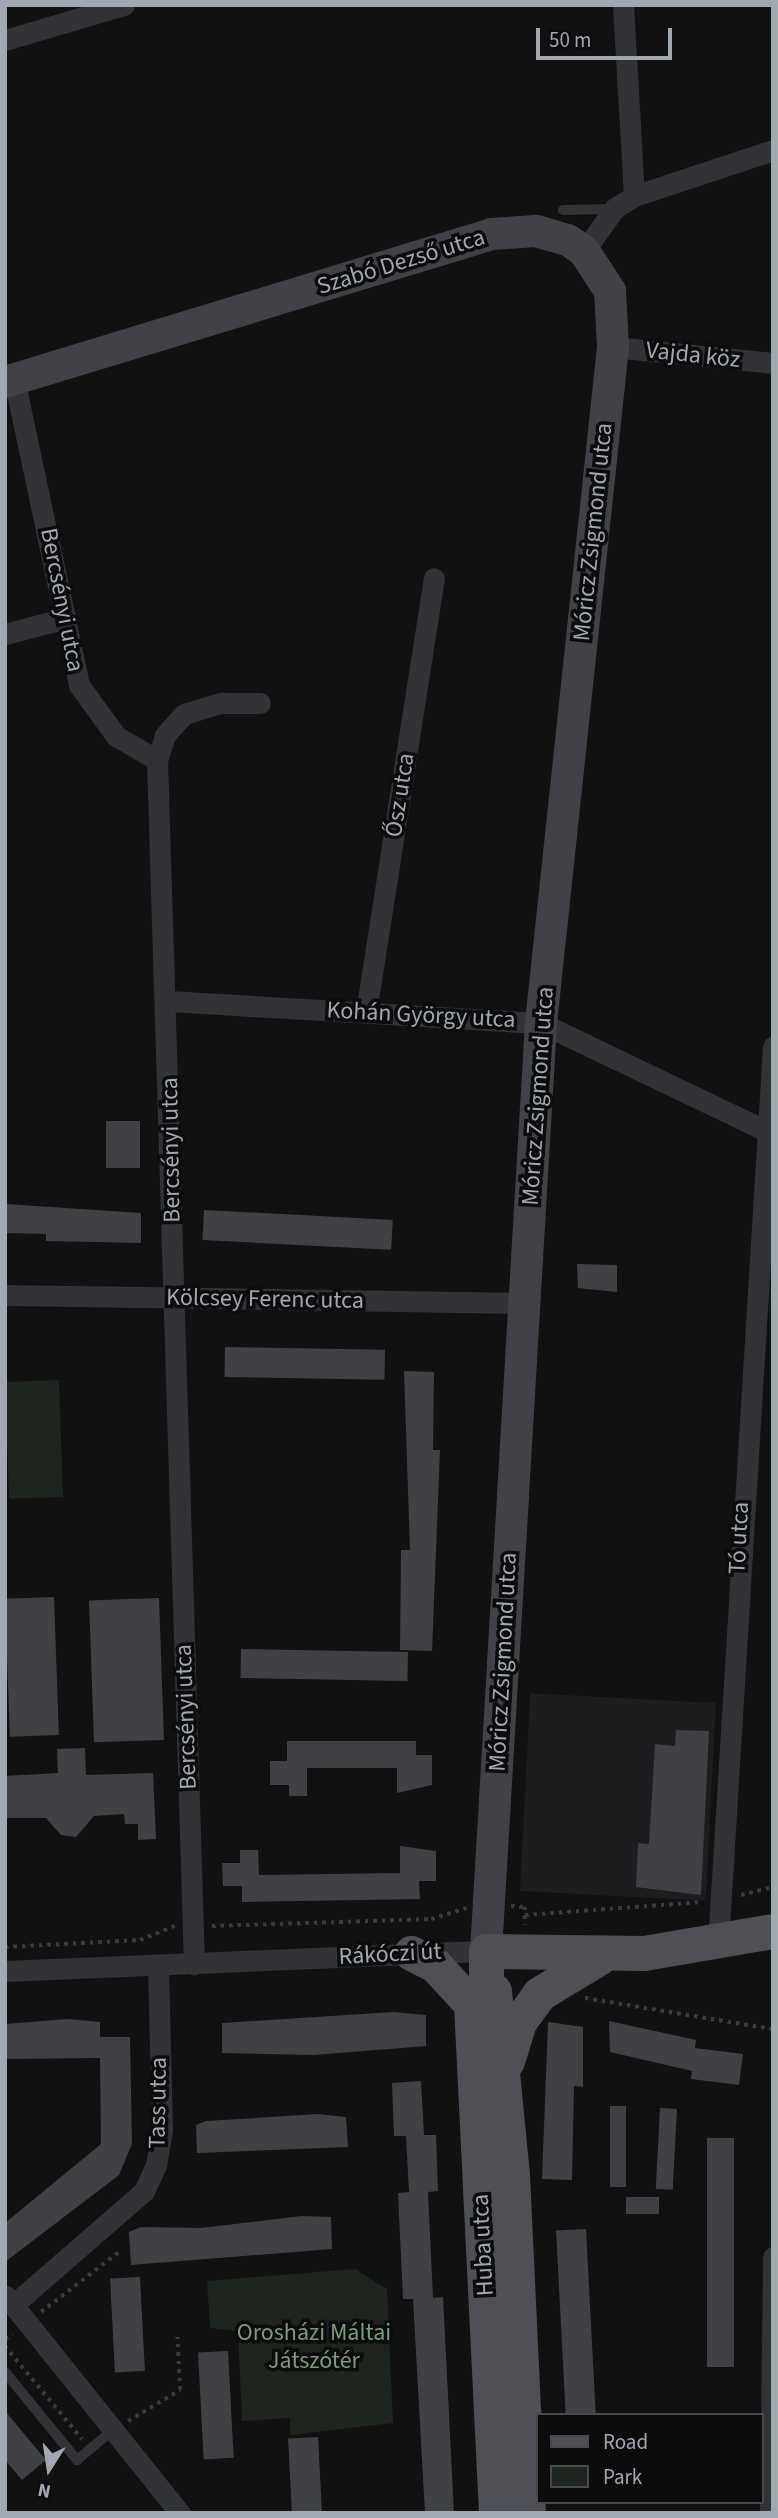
<!DOCTYPE html>
<html>
<head>
<meta charset="utf-8">
<style>
  body { margin:0 }
  #map { position:relative; width:778px; height:2518px; overflow:hidden; background:#111112; font-family:"Source Sans 3",sans-serif }
  div>[style] { position:absolute }
  .built>* { inset:0; background:#1d1d1f; transform-origin:0 0 }
  .green>* { inset:0; background:#1d251e; transform-origin:0 0 }
  .building>* { inset:0; background:#404145; transform-origin:0 0 }
  .path>* { height:3.5px; margin-top:-1.75px; transform-origin:0; background:repeating-linear-gradient(90deg,#383a3e 0 3.5px,transparent 0 8.5px) }
  .lane>* { height:10px; margin:-5px; padding:0 5px; transform-origin:5px; border-radius:5px; background:#323337 }
  .street>* { height:21px; margin:-10.5px; padding:0 10.5px; transform-origin:10.5px; border-radius:10.5px; background:#323337 }
  .secondary>* { height:32px; margin:-16px; padding:0 16px; transform-origin:16px; border-radius:16px; background:#404247 }
  .primary>* { height:35px; margin:-17.5px; padding:0 17.5px; transform-origin:17.5px; border-radius:17.5px; background:#4e5056 }
  span { translate:-50% -50%; white-space:nowrap; text-align:center; line-height:1.15; -webkit-text-stroke:7px #0c0c0d; paint-order:stroke }
  .street-label { font-size:24px; color:#a2a8b2 }
  .park-label { font-size:24px; color:#799d7a }
  .frame { position:absolute; inset:0; border:7px solid #a2a8b2; pointer-events:none }
  .legend { position:absolute; left:536px; top:2413px; width:228px; height:91px; box-sizing:border-box; background:#0c0c0d; border:2px solid #484a4f; margin:0; padding:9px 12px; list-style:none; font-size:21px; color:#a2a8b2 }
  .legend li { display:flex; align-items:center; gap:14px; height:35px }
  .legend b { width:35px; border:2px solid #484a4f }
  .north { position:absolute; left:14px; top:2434px; width:70px; height:70px; -webkit-text-stroke:5px #0c0c0d; paint-order:stroke; rotate:192deg; font-size:19px; font-weight:700; line-height:28px; text-align:center; color:#a2a8b2 }
  .north::after { content:''; display:block; margin:auto; width:24px; height:32px; background:#a2a8b2; clip-path:polygon(50% 0,100% 100%,50% 72%,0 100%) }
  .scale { position:absolute; left:536px; top:28px; width:136px; height:32px; box-sizing:border-box; border:4px solid #a2a8b2; border-top:0; padding-left:9px; font-size:21px; line-height:24px; white-space:nowrap; color:#a2a8b2; -webkit-text-stroke:5px #0c0c0d; paint-order:stroke }
</style>
</head>
<body>
<div id="map">
  <div class="built">
    <div style="left:716px;top:1703px;width:198px;height:186px;rotate:93deg"></div>
  </div>
  <div class="green">
    <div style="left:59px;top:1380px;width:117px;height:54px;rotate:88deg"></div>
    <div style="clip-path:polygon(355px 2269px,387px 2289px,393px 2423px,290px 2435px,290px 2418px,242px 2421px,238px 2331px,210px 2328px,207px 2281px)"></div>
  </div>
  <div class="building">
    <div style="left:106px;top:1121px;width:34px;height:47px"></div>
    <div style="clip-path:polygon(5px 1204px,141px 1213px,141px 1243px,46px 1241px,46px 1234px,5px 1233px)"></div>
    <div style="left:204px;top:1210px;width:189px;height:30px;rotate:3deg"></div>
    <div style="clip-path:polygon(577px 1264px,617px 1265px,617px 1292px,578px 1288px)"></div>
    <div style="left:225px;top:1347px;width:160px;height:30px;rotate:1deg"></div>
    <div style="clip-path:polygon(404px 1371px,434px 1372px,433px 1450px,440px 1450px,432px 1651px,400px 1650px,401px 1550px,410px 1550px)"></div>
    <div style="left:54px;top:1597px;width:138px;height:49px;rotate:88deg"></div>
    <div style="left:159px;top:1598px;width:142px;height:70px;rotate:88deg"></div>
    <div style="left:241px;top:1649px;width:167px;height:29px;rotate:1deg"></div>
    <div style="clip-path:polygon(676px 1730px,709px 1731px,701px 1895px,636px 1887px,638px 1843px,649px 1844px,655px 1744px,675px 1746px)"></div>
    <div style="clip-path:polygon(287px 1741px,416px 1741px,416px 1755px,432px 1755px,432px 1785px,397px 1793px,397px 1768px,307px 1768px,307px 1796px,289px 1796px,289px 1785px,270px 1785px,270px 1761px,287px 1761px)"></div>
    <div style="clip-path:polygon(85px 1748px,86px 1775px,153px 1773px,156px 1839px,138px 1840px,138px 1824px,125px 1824px,124px 1814px,94px 1816px,76px 1837px,61px 1835px,46px 1818px,5px 1818px,5px 1776px,58px 1773px,57px 1749px)"></div>
    <div style="clip-path:polygon(400px 1846px,436px 1851px,436px 1881px,419px 1881px,420px 1899px,242px 1902px,242px 1886px,223px 1886px,222px 1863px,240px 1863px,240px 1850px,258px 1850px,259px 1875px,400px 1873px)"></div>
    <div style="clip-path:polygon(393px 2012px,426px 2015px,426px 2046px,314px 2055px,222px 2053px,222px 2023px)"></div>
    <div style="clip-path:polygon(68px 2019px,100px 2022px,100px 2037px,130px 2037px,132px 2144px,119px 2175px,5px 2262px,5px 2223px,101px 2144px,100px 2058px,6px 2059px,5px 2024px)"></div>
    <div style="clip-path:polygon(609px 2021px,696px 2040px,695px 2048px,743px 2054px,739px 2085px,691px 2079px,692px 2071px,610px 2052px)"></div>
    <div style="clip-path:polygon(548px 2022px,583px 2027px,583px 2087px,574px 2086px,572px 2180px,542px 2179px)"></div>
    <div style="clip-path:polygon(421px 2081px,424px 2135px,436px 2135px,438px 2191px,428px 2192px,433px 2298px,443px 2297px,454px 2513px,425px 2513px,413px 2299px,403px 2299px,398px 2193px,409px 2192px,406px 2136px,394px 2136px,392px 2083px)"></div>
    <div style="left:610px;top:2106px;width:16px;height:81px"></div>
    <div style="left:660px;top:2108px;width:17px;height:81px;rotate:3deg"></div>
    <div style="clip-path:polygon(318px 2114px,346px 2117px,348px 2147px,197px 2153px,196px 2125px,206px 2121px)"></div>
    <div style="left:707px;top:2138px;width:27px;height:229px"></div>
    <div style="left:626px;top:2197px;width:33px;height:17px"></div>
    <div style="clip-path:polygon(302px 2216px,331px 2217px,332px 2249px,131px 2265px,129px 2232px,141px 2227px,201px 2228px)"></div>
    <div style="left:586px;top:2229px;width:186px;height:30px;rotate:87deg"></div>
    <div style="left:140px;top:2277px;width:94px;height:30px;rotate:87deg"></div>
    <div style="left:228px;top:2351px;width:107px;height:30px;rotate:87deg"></div>
    <div style="clip-path:polygon(5px 2411px,46px 2460px,22px 2480px,5px 2460px)"></div>
    <div style="left:318px;top:2437px;width:76px;height:30px;rotate:87deg"></div>
  </div>
  <div class="path">
    <div style="left:741px;top:1895px;width:33px;rotate:-14deg"></div>
    <div style="left:511px;top:1906px;width:14px;rotate:4deg"></div>
    <div style="left:525px;top:1907px;width:18px;rotate:90deg"></div>
    <div style="left:525px;top:1915px;width:178px;rotate:-4.2deg"></div>
    <div style="left:212px;top:1926px;width:219px;rotate:-1.8deg"></div>
    <div style="left:431px;top:1919px;width:37px;rotate:-17deg"></div>
    <div style="left:5px;top:1947px;width:135px;rotate:-3deg"></div>
    <div style="left:140px;top:1940px;width:38px;rotate:-22deg"></div>
    <div style="left:585px;top:1998px;width:191px;rotate:9.4deg"></div>
    <div style="left:41px;top:2312px;width:100px;rotate:-37.7deg"></div>
    <div style="left:5px;top:2339px;width:9px;rotate:-32deg"></div>
    <div style="left:5px;top:2346px;width:121px;rotate:50.4deg"></div>
    <div style="left:128px;top:2421px;width:61px;rotate:-30.8deg"></div>
    <div style="left:180px;top:2390px;width:53px;rotate:-93.2deg"></div>
  </div>
  <div class="lane">
    <div style="left:563px;top:210px;width:50px;rotate:-1.1deg"></div>
    <div style="left:5px;top:2372px;width:114px;rotate:50.7deg"></div>
    <div style="left:77px;top:2460px;width:47px;rotate:-39.8deg"></div>
  </div>
  <div class="street">
    <div style="left:623px;top:5px;width:191px;rotate:86.7deg"></div>
    <div style="left:5px;top:40px;width:124px;rotate:-16.4deg"></div>
    <div style="left:584px;top:251px;width:53px;rotate:-54.2deg"></div>
    <div style="left:615px;top:208px;width:22px;rotate:-32deg"></div>
    <div style="left:634px;top:196px;width:146px;rotate:-18.3deg"></div>
    <div style="left:613px;top:347px;width:161px;rotate:5.7deg"></div>
    <div style="left:14px;top:379px;width:313px;rotate:78deg"></div>
    <div style="left:79px;top:685px;width:63px;rotate:54deg"></div>
    <div style="left:116px;top:736px;width:48px;rotate:30.3deg"></div>
    <div style="left:157px;top:760px;width:1205px;rotate:88.24deg"></div>
    <div style="left:5px;top:634px;width:63px;rotate:-14.7deg"></div>
    <div style="left:157px;top:760px;width:26px;rotate:-72deg"></div>
    <div style="left:165px;top:735px;width:28px;rotate:-48deg"></div>
    <div style="left:184px;top:714px;width:39px;rotate:-17deg"></div>
    <div style="left:221px;top:703px;width:39px"></div>
    <div style="left:169px;top:1001px;width:373px;rotate:3.4deg"></div>
    <div style="left:541px;top:1023px;width:257px;rotate:25.6deg"></div>
    <div style="left:366px;top:1012px;width:439px;rotate:-81.1deg"></div>
    <div style="left:5px;top:1295px;width:520px;rotate:0.88deg"></div>
    <div style="left:718px;top:1944px;width:899px;rotate:-86.49deg"></div>
    <div style="left:5px;top:1971px;width:481px;rotate:-2.4deg"></div>
    <div style="left:6px;top:2296px;width:278px;rotate:51.3deg"></div>
    <div style="left:13px;top:2305px;width:174px;rotate:-41deg"></div>
    <div style="left:144px;top:2191px;width:29px;rotate:-65deg"></div>
    <div style="left:156px;top:2165px;width:36px;rotate:-80deg"></div>
    <div style="left:162px;top:2130px;width:165px;rotate:-91.4deg"></div>
    <div style="left:770px;top:2513px;width:256px;rotate:-89.3deg"></div>
  </div>
  <div class="secondary">
    <div style="left:5px;top:382px;width:509px;rotate:-16.9deg"></div>
    <div style="left:492px;top:234px;width:44px;rotate:-3.9deg"></div>
    <div style="left:536px;top:231px;width:33px;rotate:16deg"></div>
    <div style="left:568px;top:240px;width:19px;rotate:35deg"></div>
    <div style="left:584px;top:251px;width:48px;rotate:57deg"></div>
    <div style="left:610px;top:291px;width:56px;rotate:86.9deg"></div>
    <div style="left:613px;top:347px;width:680px;rotate:96.08deg"></div>
    <div style="left:541px;top:1023px;width:930px;rotate:93.39deg"></div>
  </div>
  <div class="primary">
    <div style="left:411px;top:1953px;width:28px;rotate:27deg"></div>
    <div style="left:436px;top:1966px;width:52px;rotate:47.4deg"></div>
    <div style="left:486px;top:1983px;width:11px;rotate:45deg"></div>
    <div style="left:494px;top:1991px;width:185px;rotate:84.4deg"></div>
    <div style="left:512px;top:2175px;width:338px;rotate:87.3deg"></div>
    <div style="left:507px;top:2061px;width:41px;rotate:-72.9deg"></div>
    <div style="left:519px;top:2022px;width:34px;rotate:-54deg"></div>
    <div style="left:539px;top:1994px;width:71px;rotate:-31.2deg"></div>
    <div style="left:496px;top:2513px;width:510px;rotate:-92.81deg"></div>
    <div style="left:471px;top:2004px;width:26px;rotate:-54deg"></div>
    <div style="left:486px;top:1983px;width:32px;rotate:-90deg"></div>
    <div style="left:486px;top:1951px;width:158px;rotate:0.7deg"></div>
    <div style="left:644px;top:1953px;width:131px;rotate:-9.7deg"></div>
  </div>
  <div class="street-label">
    <span style="left:401px;top:262px;rotate:-17deg">Szabó Dezső utca</span>
    <span style="left:693px;top:355px;rotate:6deg">Vajda köz</span>
    <span style="left:593px;top:532px;rotate:-84deg">Móricz Zsigmond utca</span>
    <span style="left:62px;top:600px;rotate:79deg">Bercsényi utca</span>
    <span style="left:400px;top:795px;rotate:-81deg">Ősz utca</span>
    <span style="left:421px;top:1015px;rotate:3deg">Kohán György utca</span>
    <span style="left:538px;top:1096px;rotate:-86deg">Móricz Zsigmond utca</span>
    <span style="left:171px;top:1150px;rotate:-91deg">Bercsényi utca</span>
    <span style="left:265px;top:1299px;rotate:1deg">Kölcsey Ferenc utca</span>
    <span style="left:739px;top:1538px;rotate:-87deg">Tó utca</span>
    <span style="left:503px;top:1662px;rotate:-87deg">Móricz Zsigmond utca</span>
    <span style="left:186px;top:1717px;rotate:-92deg">Bercsényi utca</span>
    <span style="left:390px;top:1954px;rotate:-3deg">Rákóczi út</span>
    <span style="left:158px;top:2103px;rotate:-89deg">Tass utca</span>
    <span style="left:483px;top:2245px;rotate:-93deg">Huba utca</span>
  </div>
  <div class="park-label">
    <span style="left:314px;top:2347px">Orosházi Máltai<br>Játszótér</span>
  </div>
  <div class="frame"></div>
  <ul class="legend">
  <li><b style="height:9px;background:#4e5056"></b>Road</li>
  <li><b style="height:19px;background:#1d251e"></b>Park</li>
  </ul>
  <div class="north">N</div>
  <div class="scale">50 m</div>
</div>
</body>
</html>
